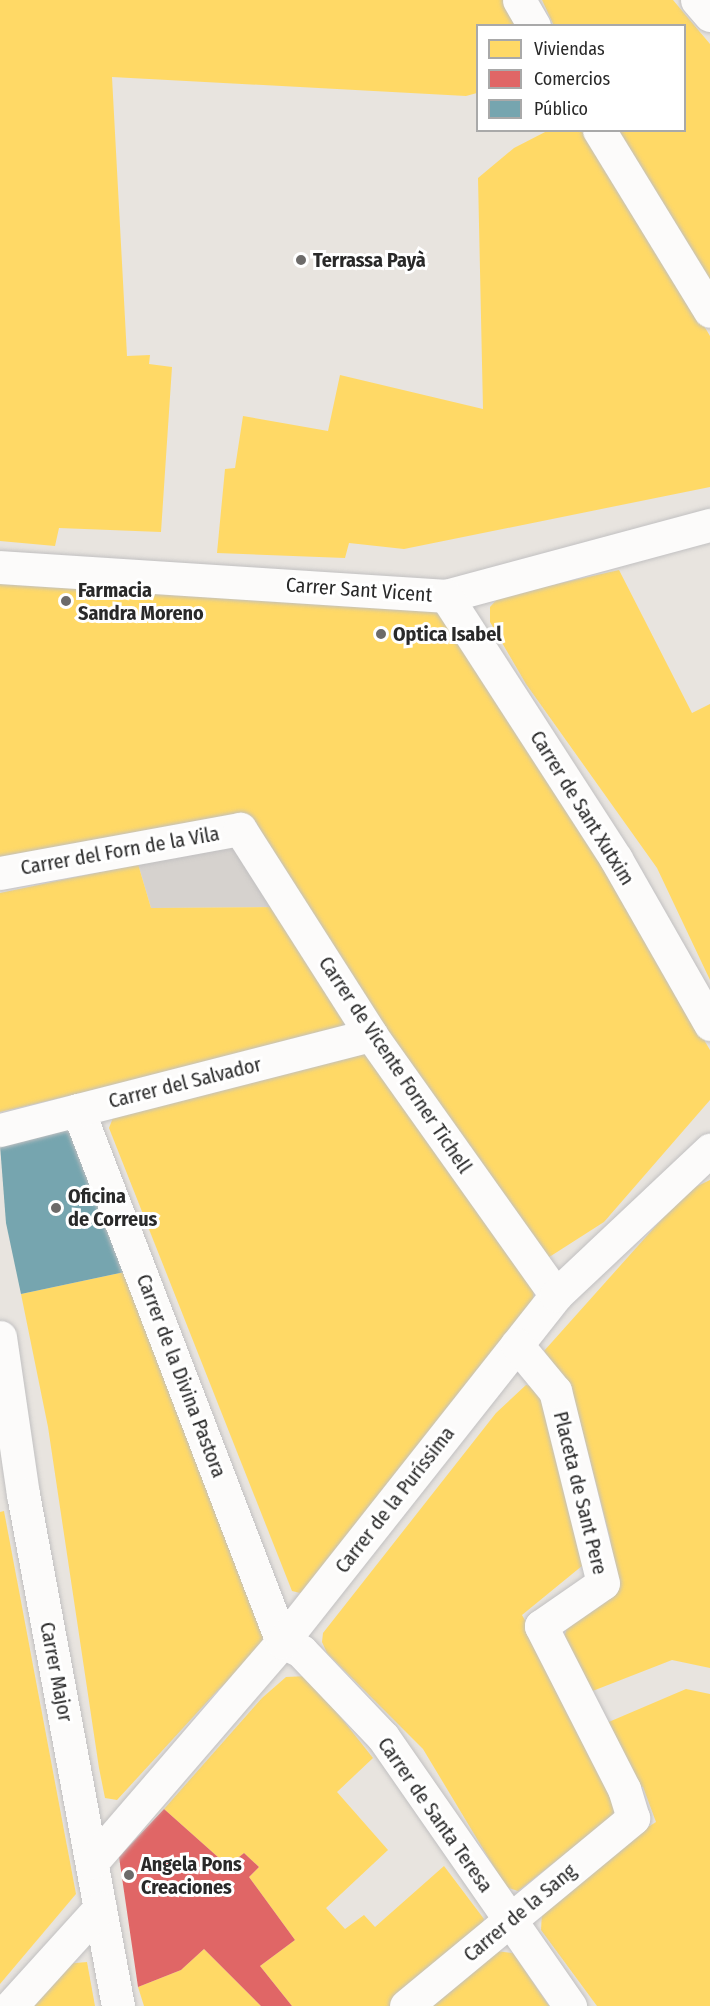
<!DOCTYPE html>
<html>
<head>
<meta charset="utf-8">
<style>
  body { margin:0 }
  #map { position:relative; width:710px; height:2006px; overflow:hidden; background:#e8e4df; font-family:"Fira Sans Condensed",sans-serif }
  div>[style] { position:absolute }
  .plaza>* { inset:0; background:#d6d2ce }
  .homes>* { inset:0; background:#ffd966 }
  .shops>* { inset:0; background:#e06666 }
  .public>* { inset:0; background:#76a5af }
  .roads { filter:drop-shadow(0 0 2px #c1c0c1) drop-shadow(0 0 2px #c1c0c1) }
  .street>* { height:33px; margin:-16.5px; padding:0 16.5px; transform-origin:16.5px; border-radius:16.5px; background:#fcfbfa }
  .dots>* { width:16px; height:16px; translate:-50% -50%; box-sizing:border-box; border:3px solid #fff; border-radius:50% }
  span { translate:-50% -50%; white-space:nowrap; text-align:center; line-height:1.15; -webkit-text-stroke:6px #fff; paint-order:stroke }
  .poi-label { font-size:20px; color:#292929; font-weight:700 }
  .left { translate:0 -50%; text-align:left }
  .street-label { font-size:20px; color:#292929 }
  .legend { position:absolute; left:476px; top:24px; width:210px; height:108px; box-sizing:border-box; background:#fff; border:2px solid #a9a9a9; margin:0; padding:8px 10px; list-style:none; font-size:18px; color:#292929 }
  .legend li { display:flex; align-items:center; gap:12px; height:30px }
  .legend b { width:30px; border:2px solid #a9a9a9 }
</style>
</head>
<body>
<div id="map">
  <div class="plaza">
    <div style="clip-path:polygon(240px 829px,280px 907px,151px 908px,138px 864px)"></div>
  </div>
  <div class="homes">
    <div style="clip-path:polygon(0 0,509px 0,524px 26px,477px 26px,477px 93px,466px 96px,112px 77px,127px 356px,150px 355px,149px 364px,172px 367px,161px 532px,59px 528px,55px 546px,0 541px)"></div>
    <div style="clip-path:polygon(542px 0,673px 0,710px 44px,710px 292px,609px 130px,684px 130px,684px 26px,554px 26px)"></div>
    <div style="clip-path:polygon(549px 130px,587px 130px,710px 336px,710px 487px,404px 549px,349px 543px,345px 558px,217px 553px,225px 469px,235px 468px,243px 416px,328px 431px,340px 375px,483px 409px,478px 178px,514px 148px)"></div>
    <div style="clip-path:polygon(619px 570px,692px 713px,710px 704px,710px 980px,657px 868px,526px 684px,490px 622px,490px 607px,499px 597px)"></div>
    <div style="clip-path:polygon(0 575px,440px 611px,501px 696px,710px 1050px,710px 1100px,604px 1222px,543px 1261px,281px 871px,256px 822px,0 862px)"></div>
    <div style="clip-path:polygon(138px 864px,151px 908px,280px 907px,358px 1028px,0 1112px,0 893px)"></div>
    <div style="clip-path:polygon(359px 1050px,376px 1053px,534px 1286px,533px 1305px,308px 1595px,292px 1591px,109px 1128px,114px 1115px)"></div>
    <div style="clip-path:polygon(710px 1180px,710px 1668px,672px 1660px,590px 1692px,563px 1640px,568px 1625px,606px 1602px,614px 1588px,610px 1538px,572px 1391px,544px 1351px,687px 1191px)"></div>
    <div style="clip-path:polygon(134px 1270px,267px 1629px,261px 1651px,217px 1691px,117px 1800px,105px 1798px,99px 1768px,48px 1427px,21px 1294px)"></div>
    <div style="clip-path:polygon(526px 1385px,538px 1388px,588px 1561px,522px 1615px,591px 1738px,616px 1814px,518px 1891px,506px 1887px,423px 1749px,327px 1653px,322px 1642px,323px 1633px,496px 1413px)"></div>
    <div style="clip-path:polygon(4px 1511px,76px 1894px,0 1984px,0 1512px)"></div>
    <div style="clip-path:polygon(308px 1676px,373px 1758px,337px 1792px,388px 1850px,326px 1908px,345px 1929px,364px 1915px,375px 1927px,444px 1866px,484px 1919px,480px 1938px,394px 2006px,292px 2006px,260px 1966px,295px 1940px,249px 1877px,259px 1867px,244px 1853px,228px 1866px,164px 1809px,262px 1698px,286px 1677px)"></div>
    <div style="clip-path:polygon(686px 1689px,710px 1694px,710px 2006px,597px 2006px,541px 1930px,542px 1913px,623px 1843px,656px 1822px,643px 1787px,626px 1781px,604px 1724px)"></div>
    <div style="clip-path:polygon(204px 1949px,261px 2006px,144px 2006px,138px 1987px,181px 1970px)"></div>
    <div style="clip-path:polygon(496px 1951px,513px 1953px,549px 2006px,432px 2006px)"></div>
    <div style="clip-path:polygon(87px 1962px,95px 2006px,32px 2006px,65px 1964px)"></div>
  </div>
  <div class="shops">
    <div style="clip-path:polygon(164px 1809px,228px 1866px,244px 1853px,259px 1867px,249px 1877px,295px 1940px,260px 1966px,292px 2006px,261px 2006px,204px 1949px,181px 1970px,138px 1987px,119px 1857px)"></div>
  </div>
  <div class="public">
    <div style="clip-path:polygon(70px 1129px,134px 1270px,21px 1294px,6px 1223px,0 1145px)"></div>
  </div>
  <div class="roads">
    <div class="street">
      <div style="left:519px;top:0;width:30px;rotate:60deg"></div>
      <div style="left:697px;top:0;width:20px;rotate:49deg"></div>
      <div style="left:599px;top:130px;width:212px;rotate:58.5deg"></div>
      <div style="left:0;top:567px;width:447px;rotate:3.7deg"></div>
      <div style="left:446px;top:596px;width:273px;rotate:-15.1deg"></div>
      <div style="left:446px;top:596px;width:313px;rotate:57.1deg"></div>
      <div style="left:616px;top:859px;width:190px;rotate:60.3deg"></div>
      <div style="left:0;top:873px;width:244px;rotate:-10.4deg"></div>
      <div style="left:240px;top:829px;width:244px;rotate:57.5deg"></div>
      <div style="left:371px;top:1035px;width:319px;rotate:54.6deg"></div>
      <div style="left:78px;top:1110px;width:570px;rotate:69.02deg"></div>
      <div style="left:282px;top:1642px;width:21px;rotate:25deg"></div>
      <div style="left:301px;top:1651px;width:119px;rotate:46.4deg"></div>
      <div style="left:383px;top:1737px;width:328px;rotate:55.2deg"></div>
      <div style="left:0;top:1130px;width:383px;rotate:-14.4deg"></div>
      <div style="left:0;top:1337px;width:159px;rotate:81.7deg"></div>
      <div style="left:23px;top:1494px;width:521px;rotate:79.49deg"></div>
      <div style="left:92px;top:1862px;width:291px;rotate:-49.2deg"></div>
      <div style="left:282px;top:1642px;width:442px;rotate:-51.7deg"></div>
      <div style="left:556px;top:1295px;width:212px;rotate:-43.3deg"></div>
      <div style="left:11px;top:2006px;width:132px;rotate:-47.8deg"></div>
      <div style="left:406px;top:2006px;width:295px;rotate:-39.6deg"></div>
      <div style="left:633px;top:1818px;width:30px;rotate:-107deg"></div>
      <div style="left:624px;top:1789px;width:183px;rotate:-117deg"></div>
      <div style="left:541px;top:1626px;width:75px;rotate:-34.7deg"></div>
      <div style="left:603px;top:1583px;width:198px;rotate:-104deg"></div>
      <div style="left:555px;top:1391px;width:60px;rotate:-129.6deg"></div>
    </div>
  </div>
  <div class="dots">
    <div style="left:301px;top:260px;background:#6c6a69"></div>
    <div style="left:66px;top:601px;background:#6c6a69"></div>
    <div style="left:381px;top:634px;background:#6c6a69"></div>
    <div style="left:56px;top:1208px;background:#6c6a69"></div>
    <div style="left:129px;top:1875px;background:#6c6a69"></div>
  </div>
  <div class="poi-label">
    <span class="left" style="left:313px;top:260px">Terrassa Payà</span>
    <span class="left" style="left:78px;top:602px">Farmacia<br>Sandra Moreno</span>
    <span class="left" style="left:393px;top:634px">Optica Isabel</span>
    <span class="left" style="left:68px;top:1208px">Oficina<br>de Correus</span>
    <span class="left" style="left:141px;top:1876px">Angela Pons<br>Creaciones</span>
  </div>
  <div class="street-label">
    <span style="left:359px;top:590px;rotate:4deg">Carrer Sant Vicent</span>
    <span style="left:582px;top:808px;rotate:58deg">Carrer de Sant Xutxim</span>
    <span style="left:120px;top:851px;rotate:-10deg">Carrer del Forn de la Vila</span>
    <span style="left:395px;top:1065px;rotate:56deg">Carrer de Vicente Forner Tichell</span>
    <span style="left:185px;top:1083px;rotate:-14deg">Carrer del Salvador</span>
    <span style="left:181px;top:1376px;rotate:69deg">Carrer de la Divina Pastora</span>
    <span style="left:580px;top:1493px;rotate:76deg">Placeta de Sant Pere</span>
    <span style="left:395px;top:1500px;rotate:-52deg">Carrer de la Puríssima</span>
    <span style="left:56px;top:1672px;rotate:79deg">Carrer Major</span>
    <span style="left:435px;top:1815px;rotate:55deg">Carrer de Santa Teresa</span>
    <span style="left:520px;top:1913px;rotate:-40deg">Carrer de la Sang</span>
  </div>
  <ul class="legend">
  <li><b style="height:16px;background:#ffd966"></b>Viviendas</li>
  <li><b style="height:16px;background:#e06666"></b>Comercios</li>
  <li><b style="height:16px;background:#76a5af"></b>Público</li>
  </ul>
</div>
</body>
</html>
